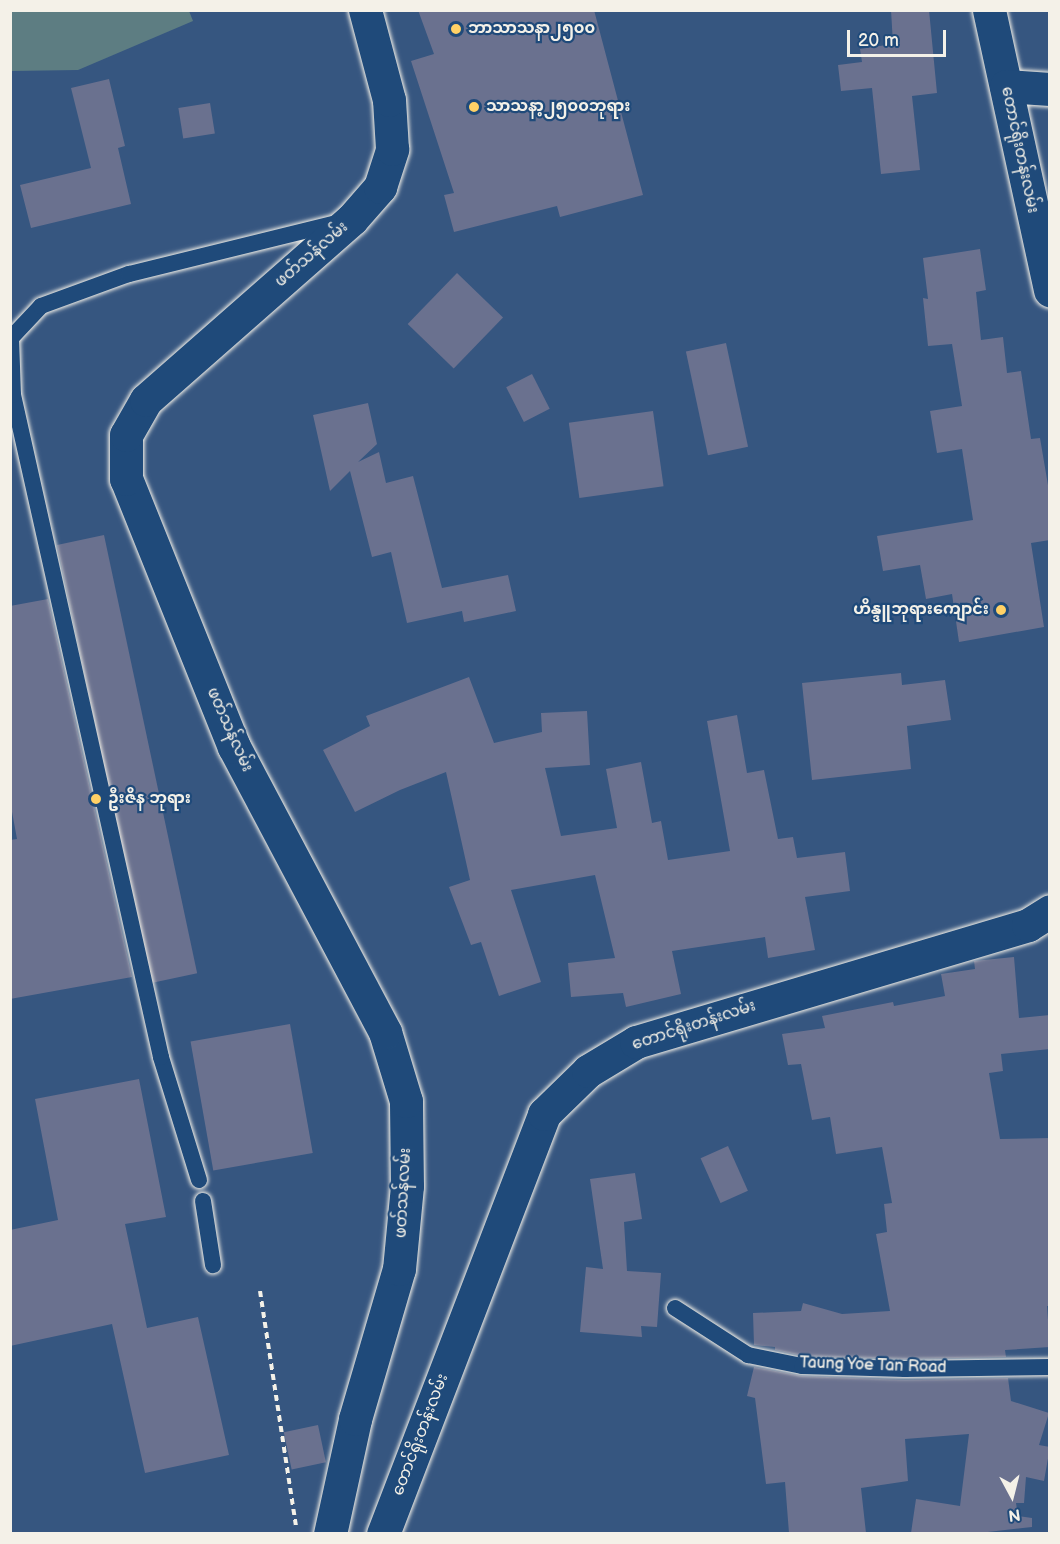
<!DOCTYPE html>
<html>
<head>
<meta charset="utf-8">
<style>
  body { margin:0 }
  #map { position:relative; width:1060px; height:1544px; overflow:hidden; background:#365680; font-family:"Balsamiq Sans","Noto Sans Myanmar",sans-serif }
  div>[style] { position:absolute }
  .green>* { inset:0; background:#5d7d82 }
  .building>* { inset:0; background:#6a718f; transform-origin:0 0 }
  .path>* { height:4px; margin-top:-2px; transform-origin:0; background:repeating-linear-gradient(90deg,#f4f1e8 0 6px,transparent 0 10.5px) }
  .roads { filter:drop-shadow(0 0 2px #f4f1e8) drop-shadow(0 0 2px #f4f1e8) }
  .service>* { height:16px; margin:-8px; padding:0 8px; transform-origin:8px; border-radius:8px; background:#1f4a7a }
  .tertiary>* { height:33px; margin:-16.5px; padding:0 16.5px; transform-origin:16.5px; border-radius:16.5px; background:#1f4a7a }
  .dots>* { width:16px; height:16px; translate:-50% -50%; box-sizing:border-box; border:3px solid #1f4a7a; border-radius:50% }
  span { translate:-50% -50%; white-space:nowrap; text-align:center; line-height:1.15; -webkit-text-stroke:4.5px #1f4a7a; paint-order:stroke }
  .poi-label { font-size:16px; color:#f4f1e8; font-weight:700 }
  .left { translate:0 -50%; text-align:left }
  .right { translate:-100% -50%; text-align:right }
  .street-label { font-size:16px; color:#f4f1e8 }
  .frame { position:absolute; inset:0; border:12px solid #f4f1e8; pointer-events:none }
  .north { position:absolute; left:982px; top:1466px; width:60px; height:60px; -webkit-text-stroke:4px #1f4a7a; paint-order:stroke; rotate:173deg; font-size:16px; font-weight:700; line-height:24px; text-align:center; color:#f4f1e8 }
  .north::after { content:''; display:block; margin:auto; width:21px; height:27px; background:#f4f1e8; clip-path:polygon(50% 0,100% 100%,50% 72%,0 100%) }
  .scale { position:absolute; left:847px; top:30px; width:99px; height:27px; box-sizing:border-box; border:3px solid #f4f1e8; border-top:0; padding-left:8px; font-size:18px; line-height:21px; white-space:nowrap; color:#f4f1e8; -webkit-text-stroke:4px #1f4a7a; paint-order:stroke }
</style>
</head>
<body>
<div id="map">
  <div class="green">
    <div style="clip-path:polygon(10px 11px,189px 11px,193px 21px,78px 70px,11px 71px)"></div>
  </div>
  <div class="building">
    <div style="clip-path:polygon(418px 10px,594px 10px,643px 195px,560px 217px,557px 206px,454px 232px,444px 195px,454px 193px,411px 61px,434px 54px)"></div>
    <div style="clip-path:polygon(891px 10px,929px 10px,937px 93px,912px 96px,920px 170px,881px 174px,872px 88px,841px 91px,838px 65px,862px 62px,860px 49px,893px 44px)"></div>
    <div style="clip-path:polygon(109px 79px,125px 146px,118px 148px,131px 204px,31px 228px,20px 185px,91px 168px,71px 88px)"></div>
    <div style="left:210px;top:103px;width:31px;height:32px;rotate:81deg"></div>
    <div style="clip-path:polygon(980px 249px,986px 290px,976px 292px,981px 340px,1003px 337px,1007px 373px,1021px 371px,1031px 439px,1040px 438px,1050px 497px,1050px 540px,1031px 543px,1044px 627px,959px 642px,952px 594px,926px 599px,920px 565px,883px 571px,877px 536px,973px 520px,962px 449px,937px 453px,930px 411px,962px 406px,952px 344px,928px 346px,923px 298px,928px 299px,923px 258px)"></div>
    <div style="left:457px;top:273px;width:64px;height:71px;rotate:44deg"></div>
    <div style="left:726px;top:343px;width:106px;height:41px;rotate:78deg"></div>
    <div style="left:532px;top:374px;width:39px;height:29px;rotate:63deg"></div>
    <div style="clip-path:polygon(368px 403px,377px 444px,358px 462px,379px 452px,386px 483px,413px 476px,442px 588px,508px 575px,516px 611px,464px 622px,462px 611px,407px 623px,391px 552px,372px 557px,350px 471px,330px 491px,313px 415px)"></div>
    <div style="left:653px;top:411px;width:76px;height:85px;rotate:82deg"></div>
    <div style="left:104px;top:535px;width:448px;height:48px;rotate:78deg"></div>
    <div style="clip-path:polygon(48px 599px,132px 977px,10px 999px,10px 840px,17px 839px,10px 801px,10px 606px)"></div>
    <div style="clip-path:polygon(901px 673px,902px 685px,945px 680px,951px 720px,907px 726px,911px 769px,812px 780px,802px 683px)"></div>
    <div style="clip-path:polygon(469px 677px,494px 743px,542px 732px,541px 713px,587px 711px,590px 765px,545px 768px,561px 836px,617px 828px,606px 769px,641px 762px,652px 823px,661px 821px,668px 860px,730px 851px,707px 721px,737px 715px,747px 773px,764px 770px,778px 839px,793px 837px,797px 858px,845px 852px,850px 891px,805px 897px,815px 950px,768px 958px,765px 937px,672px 951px,681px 994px,626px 1007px,623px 993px,571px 997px,568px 963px,615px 958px,595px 875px,511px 890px,541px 982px,499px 996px,481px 942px,471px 945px,449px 887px,470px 880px,446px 772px,400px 790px,355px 812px,323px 750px,370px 726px,366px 716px)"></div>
    <div style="clip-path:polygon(1014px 957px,1019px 1018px,1050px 1015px,1050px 1049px,1001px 1054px,1003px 1071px,989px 1073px,1000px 1139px,1050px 1138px,1050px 1306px,1047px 1306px,1050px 1347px,1005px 1350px,1006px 1357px,905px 1359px,803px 1356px,775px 1350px,775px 1347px,754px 1345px,753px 1313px,801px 1311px,803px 1303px,842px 1314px,890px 1311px,876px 1234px,887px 1232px,884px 1204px,892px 1203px,882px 1147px,836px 1154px,830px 1117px,812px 1120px,801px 1064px,788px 1065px,782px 1034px,825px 1028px,822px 1016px,893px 1002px,894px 1006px,945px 996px,941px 974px,975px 969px,974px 961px)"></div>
    <div style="left:290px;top:1024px;width:131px;height:101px;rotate:80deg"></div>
    <div style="clip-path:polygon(139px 1079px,166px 1217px,125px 1224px,147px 1328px,198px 1317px,229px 1455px,145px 1473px,112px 1324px,10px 1346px,10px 1230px,58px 1220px,35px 1099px)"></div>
    <div style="left:728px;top:1146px;width:49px;height:30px;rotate:66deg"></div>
    <div style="clip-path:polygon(635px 1173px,642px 1219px,624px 1222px,627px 1271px,661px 1273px,657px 1327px,641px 1326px,642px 1337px,580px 1332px,586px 1267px,603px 1269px,590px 1179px)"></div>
    <div style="clip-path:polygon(754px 1367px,802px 1376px,905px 1380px,1008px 1378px,1011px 1401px,1049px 1413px,1039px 1445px,1050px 1447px,1044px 1481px,1026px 1477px,1024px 1503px,1016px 1503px,1018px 1516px,1032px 1518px,1032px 1527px,979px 1533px,911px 1533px,916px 1499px,960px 1506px,969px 1434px,905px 1439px,908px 1481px,861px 1488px,866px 1533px,789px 1533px,785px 1482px,766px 1484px,755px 1398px,747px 1396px)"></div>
    <div style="left:318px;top:1425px;width:38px;height:35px;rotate:78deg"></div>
  </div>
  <div class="path">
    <div style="left:260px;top:1291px;width:237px;rotate:81.3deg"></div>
  </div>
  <div class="roads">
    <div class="service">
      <div style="left:199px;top:1180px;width:129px;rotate:-107.2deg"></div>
      <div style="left:161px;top:1057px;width:678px;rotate:-102.6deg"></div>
      <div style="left:13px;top:395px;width:57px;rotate:-92deg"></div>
      <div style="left:11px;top:338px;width:44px;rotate:-46.8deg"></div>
      <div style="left:41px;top:306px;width:94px;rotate:-20deg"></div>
      <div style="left:129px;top:274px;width:214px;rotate:-13.8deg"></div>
      <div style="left:203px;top:1201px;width:65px;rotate:81.1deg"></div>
      <div style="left:675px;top:1308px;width:87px;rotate:32.8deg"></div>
      <div style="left:748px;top:1355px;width:55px;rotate:11.5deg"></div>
      <div style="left:802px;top:1366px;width:103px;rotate:1.7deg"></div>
      <div style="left:905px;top:1369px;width:145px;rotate:-0.8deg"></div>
    </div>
    <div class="tertiary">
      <div style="left:989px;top:10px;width:287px;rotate:77.7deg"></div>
      <div style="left:1006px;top:86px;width:44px;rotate:3.9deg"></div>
      <div style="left:330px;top:1534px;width:118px;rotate:-77.7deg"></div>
      <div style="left:355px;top:1419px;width:156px;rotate:-73.7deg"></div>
      <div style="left:399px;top:1269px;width:83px;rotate:-84.5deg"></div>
      <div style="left:407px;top:1186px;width:85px;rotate:-90.7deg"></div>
      <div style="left:406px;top:1101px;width:72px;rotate:-106.9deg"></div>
      <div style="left:385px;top:1032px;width:323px;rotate:-117.9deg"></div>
      <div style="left:234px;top:747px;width:289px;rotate:-111.9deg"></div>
      <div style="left:126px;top:479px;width:44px;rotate:-90deg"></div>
      <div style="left:126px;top:435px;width:40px;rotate:-60.3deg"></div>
      <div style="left:146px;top:400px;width:274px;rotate:-41.3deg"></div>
      <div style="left:352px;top:219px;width:43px;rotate:-48.8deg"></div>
      <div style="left:380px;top:187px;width:40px;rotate:-72deg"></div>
      <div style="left:392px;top:149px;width:49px;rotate:-93.5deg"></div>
      <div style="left:389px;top:100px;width:93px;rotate:-104.9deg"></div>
      <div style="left:383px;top:1534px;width:450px;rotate:-69deg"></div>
      <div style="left:544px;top:1114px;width:62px;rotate:-44.3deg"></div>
      <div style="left:588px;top:1071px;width:56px;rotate:-31.1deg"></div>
      <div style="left:636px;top:1042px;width:409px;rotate:-16.6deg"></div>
      <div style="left:1028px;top:925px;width:26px;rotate:-32deg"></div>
    </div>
  </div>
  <div class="dots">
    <div style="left:456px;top:29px;background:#ffd166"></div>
    <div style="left:474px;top:107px;background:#ffd166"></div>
    <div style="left:1001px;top:610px;background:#ffd166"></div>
    <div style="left:96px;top:799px;background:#ffd166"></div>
  </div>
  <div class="poi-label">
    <span class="left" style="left:468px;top:29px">ဘာသာသနာ၂၅၀၀</span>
    <span class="left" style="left:486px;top:107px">သာသနာ့၂၅၀၀ဘုရား</span>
    <span class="right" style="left:989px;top:610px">ဟိန္ဒူဘုရားကျောင်း</span>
    <span class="left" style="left:108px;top:799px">ဦးဇိန ဘုရား</span>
  </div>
  <div class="street-label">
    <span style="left:1019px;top:150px;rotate:78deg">တောင်ရိုးတန်းလမ်း</span>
    <span style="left:312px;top:255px;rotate:-41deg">ဖတ်သန်လမ်း</span>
    <span style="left:229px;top:730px;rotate:66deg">ဖတ်သန်လမ်း</span>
    <span style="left:694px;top:1026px;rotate:-18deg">တောင်ရိုးတန်းလမ်း</span>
    <span style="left:404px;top:1193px;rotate:-87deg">ဖတ်သန်လမ်း</span>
    <span style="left:873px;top:1366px;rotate:2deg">Taung Yoe Tan Road</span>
    <span style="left:421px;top:1435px;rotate:-69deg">တောင်ရိုးတန်းလမ်း</span>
  </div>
  <div class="frame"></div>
  <div class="north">N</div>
  <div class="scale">20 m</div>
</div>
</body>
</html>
